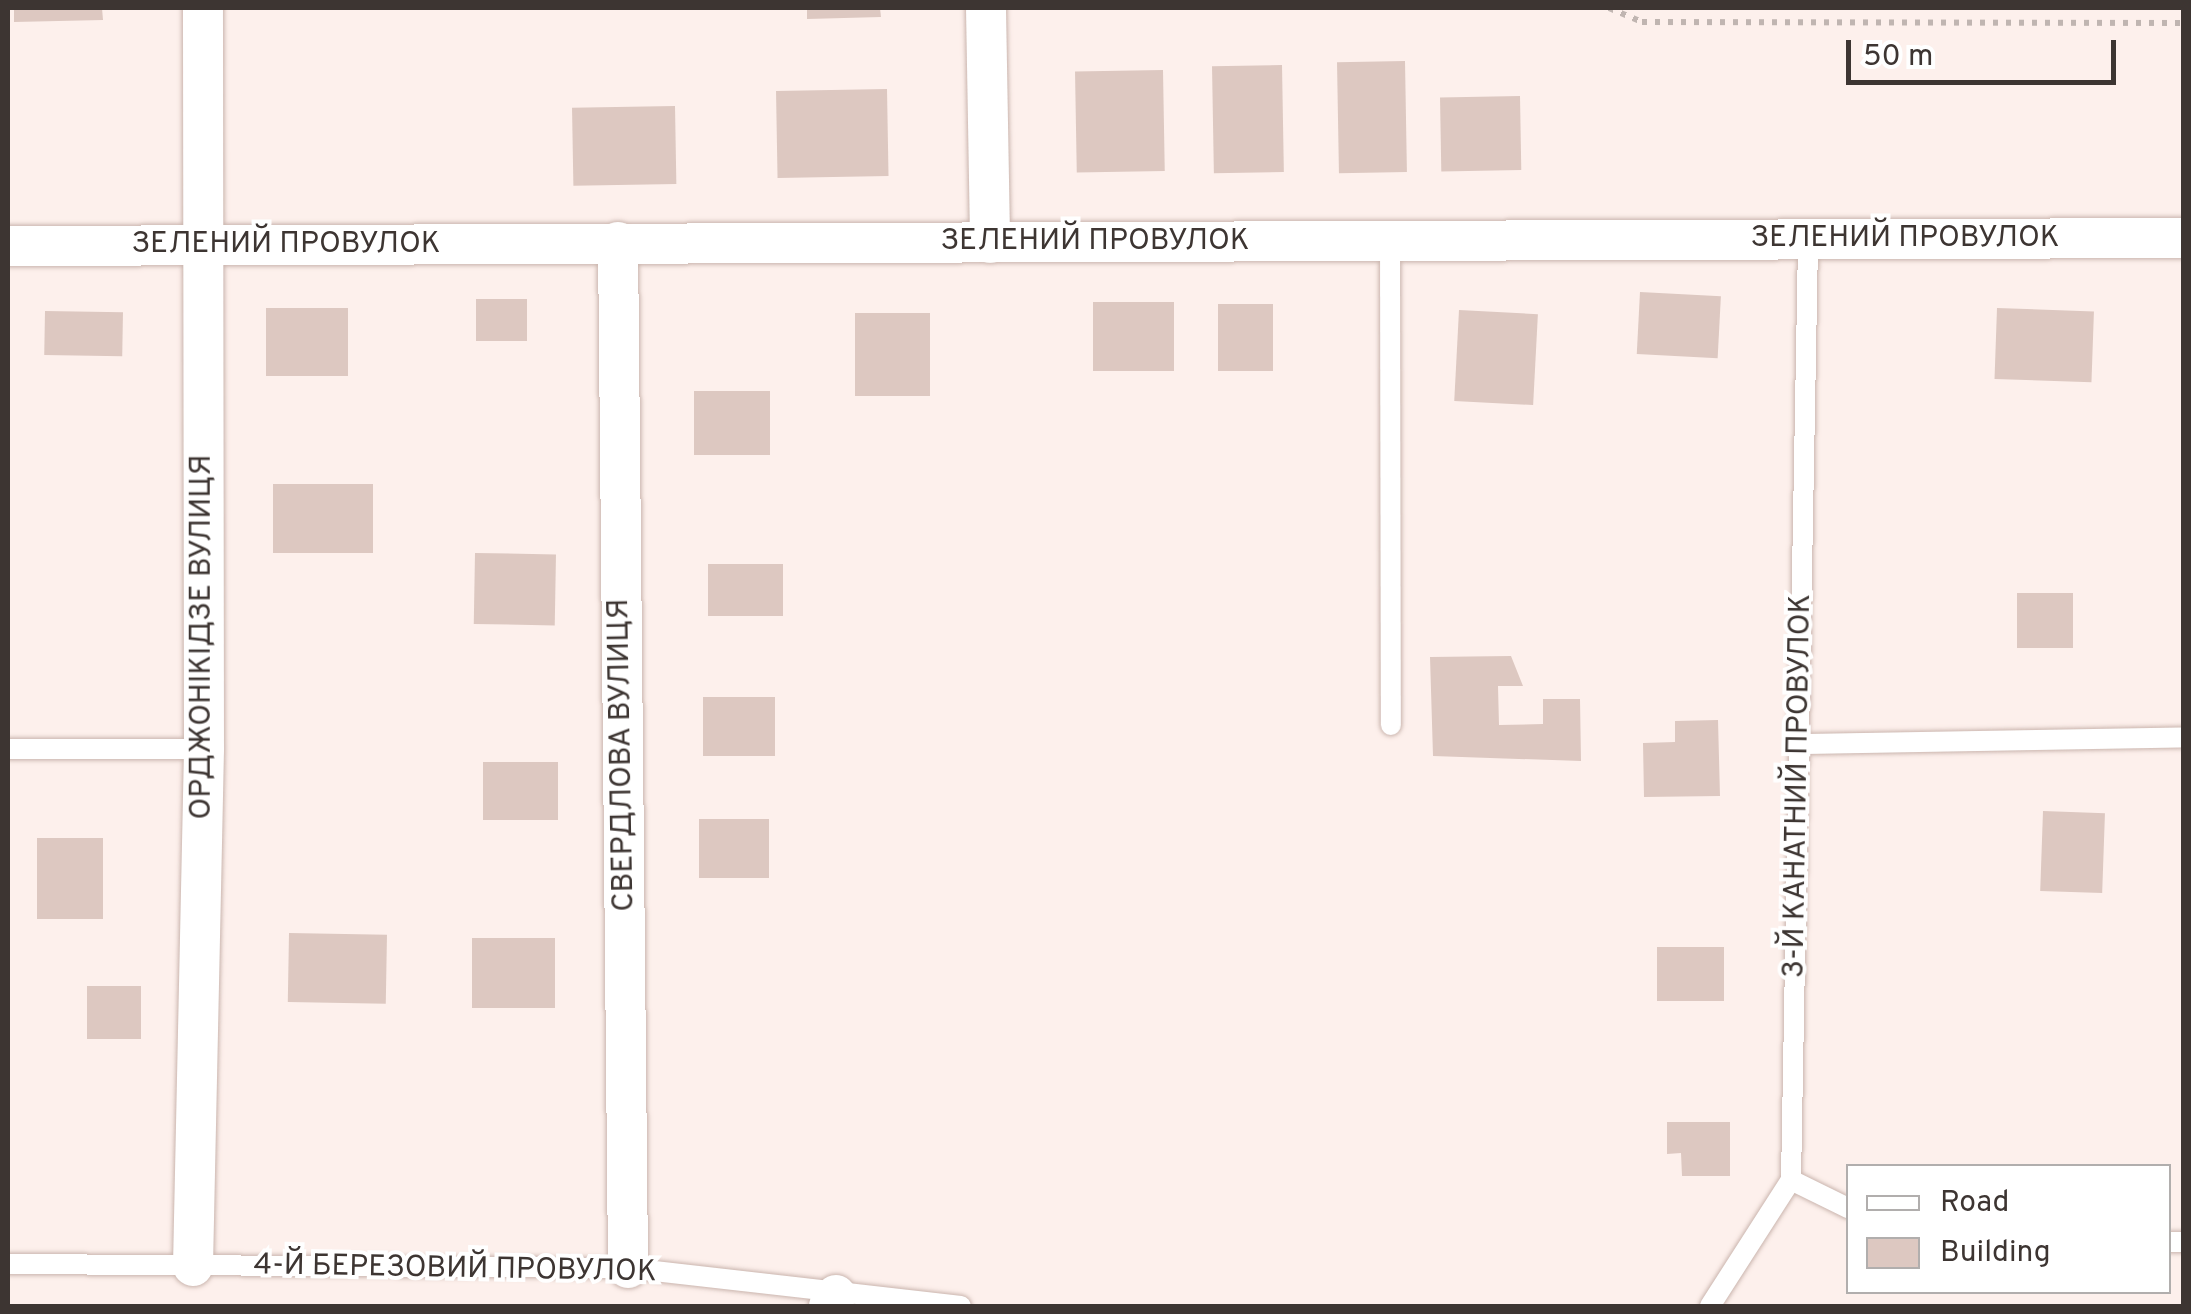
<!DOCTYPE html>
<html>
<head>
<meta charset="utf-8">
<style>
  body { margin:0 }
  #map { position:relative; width:2191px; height:1314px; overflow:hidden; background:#fdf0ec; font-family:Overpass,sans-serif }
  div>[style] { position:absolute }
  .building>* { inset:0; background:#ddc8c1; transform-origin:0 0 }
  .path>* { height:6px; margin-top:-3px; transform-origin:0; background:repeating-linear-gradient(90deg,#c0b5b1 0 5px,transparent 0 13px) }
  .roads { filter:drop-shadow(0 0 2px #cab5ae) drop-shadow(0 0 2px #cab5ae) }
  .lane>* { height:20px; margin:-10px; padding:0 10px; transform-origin:10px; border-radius:10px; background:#fff }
  .street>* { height:40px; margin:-20px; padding:0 20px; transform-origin:20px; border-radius:20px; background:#fff }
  span { translate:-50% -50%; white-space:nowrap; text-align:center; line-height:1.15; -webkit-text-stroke:8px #fff; paint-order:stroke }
  .street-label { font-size:30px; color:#3d3532 }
  .frame { position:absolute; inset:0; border:10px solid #3d3532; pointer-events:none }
  .legend { position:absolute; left:1846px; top:1164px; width:325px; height:130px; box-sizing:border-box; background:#fff; border:2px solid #b1aead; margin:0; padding:12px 18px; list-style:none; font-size:30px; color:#3d3532 }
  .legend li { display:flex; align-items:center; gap:20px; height:50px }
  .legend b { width:50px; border:2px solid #b1aead }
  .scale { position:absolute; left:1846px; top:40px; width:270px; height:45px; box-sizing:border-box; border:5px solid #3d3532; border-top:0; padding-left:12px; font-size:30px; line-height:35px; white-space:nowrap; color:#3d3532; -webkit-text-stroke:8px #fff; paint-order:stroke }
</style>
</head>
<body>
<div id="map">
  <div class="building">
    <div style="clip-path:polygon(14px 8px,102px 8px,103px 20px,14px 22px)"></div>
    <div style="clip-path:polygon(807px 8px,880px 8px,881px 17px,807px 19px)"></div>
    <div style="left:1405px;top:61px;width:111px;height:68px;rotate:89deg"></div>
    <div style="left:1282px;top:65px;width:107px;height:70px;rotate:89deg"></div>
    <div style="left:1163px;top:70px;width:101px;height:88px;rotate:89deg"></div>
    <div style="left:887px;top:89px;width:87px;height:111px;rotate:89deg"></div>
    <div style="left:1520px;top:96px;width:74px;height:80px;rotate:89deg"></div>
    <div style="left:675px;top:106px;width:78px;height:103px;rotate:89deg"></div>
    <div style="left:1640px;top:292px;width:81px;height:62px;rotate:3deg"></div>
    <div style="left:476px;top:299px;width:51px;height:42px"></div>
    <div style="left:1093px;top:302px;width:81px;height:69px"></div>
    <div style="left:1218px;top:304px;width:55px;height:67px"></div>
    <div style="left:266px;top:308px;width:82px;height:68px"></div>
    <div style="left:1997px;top:308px;width:97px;height:71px;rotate:2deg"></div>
    <div style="left:1459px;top:310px;width:79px;height:91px;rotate:3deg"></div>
    <div style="left:45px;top:311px;width:78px;height:44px;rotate:1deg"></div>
    <div style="left:855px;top:313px;width:75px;height:83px"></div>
    <div style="left:694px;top:391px;width:76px;height:64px"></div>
    <div style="left:273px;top:484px;width:100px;height:69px"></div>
    <div style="left:475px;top:553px;width:81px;height:71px;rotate:1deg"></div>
    <div style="left:708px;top:564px;width:75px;height:52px"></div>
    <div style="left:2017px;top:593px;width:56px;height:55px"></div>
    <div style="clip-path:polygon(1511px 656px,1523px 686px,1498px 686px,1499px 725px,1543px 724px,1543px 699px,1580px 699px,1581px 761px,1433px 756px,1430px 657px)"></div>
    <div style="left:703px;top:697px;width:72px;height:59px"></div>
    <div style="clip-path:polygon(1718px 720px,1720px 796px,1644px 797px,1643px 743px,1675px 742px,1675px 721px)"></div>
    <div style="left:483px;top:762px;width:75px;height:58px"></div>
    <div style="left:2043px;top:811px;width:62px;height:80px;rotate:2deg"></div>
    <div style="left:699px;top:819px;width:70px;height:59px"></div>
    <div style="left:37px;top:838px;width:66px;height:81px"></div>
    <div style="left:289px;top:933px;width:98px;height:69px;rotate:1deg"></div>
    <div style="left:555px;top:938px;width:70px;height:83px;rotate:90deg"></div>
    <div style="left:1657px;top:947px;width:67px;height:54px"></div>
    <div style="left:87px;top:986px;width:54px;height:53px"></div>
    <div style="clip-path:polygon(1667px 1122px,1730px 1122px,1730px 1176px,1682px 1176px,1681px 1153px,1667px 1154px)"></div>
  </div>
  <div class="path">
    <div style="left:1609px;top:8px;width:36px;rotate:23deg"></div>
    <div style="left:1642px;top:22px;width:542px;rotate:0.11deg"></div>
  </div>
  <div class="roads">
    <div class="lane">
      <div style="left:1390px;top:241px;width:484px;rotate:89.9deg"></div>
      <div style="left:1801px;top:744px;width:383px;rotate:-1deg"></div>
      <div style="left:8px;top:749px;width:196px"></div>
      <div style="left:1791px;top:1180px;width:64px;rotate:26.2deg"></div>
      <div style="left:2168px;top:1242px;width:16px"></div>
      <div style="left:8px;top:1264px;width:620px;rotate:0.37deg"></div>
      <div style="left:628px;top:1268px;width:335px;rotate:6.5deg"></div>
      <div style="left:1710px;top:1306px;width:150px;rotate:-57.3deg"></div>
      <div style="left:1791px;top:1180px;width:940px;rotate:-88.96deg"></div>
    </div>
    <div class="street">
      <div style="left:986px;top:8px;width:235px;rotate:89deg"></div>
      <div style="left:618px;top:242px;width:1026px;rotate:89.44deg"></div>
      <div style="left:8px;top:246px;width:2176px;rotate:-0.21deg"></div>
      <div style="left:193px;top:1266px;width:517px;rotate:-88.78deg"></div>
      <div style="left:204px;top:749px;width:741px;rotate:-90.08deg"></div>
      <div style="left:829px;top:1306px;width:13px;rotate:-58deg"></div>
    </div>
  </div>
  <div class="street-label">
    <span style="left:1905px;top:239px">ЗЕЛЕНИЙ ПРОВУЛОК</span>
    <span style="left:1095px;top:242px">ЗЕЛЕНИЙ ПРОВУЛОК</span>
    <span style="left:286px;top:245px">ЗЕЛЕНИЙ ПРОВУЛОК</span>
    <span style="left:203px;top:637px;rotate:-90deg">ОРДЖОНІКІДЗЕ ВУЛИЦЯ</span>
    <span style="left:623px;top:755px;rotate:-91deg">СВЕРДЛОВА ВУЛИЦЯ</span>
    <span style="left:1799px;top:786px;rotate:-89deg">3-Й КАНАТНИЙ ПРОВУЛОК</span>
    <span style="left:455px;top:1270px;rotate:1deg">4-Й БЕРЕЗОВИЙ ПРОВУЛОК</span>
  </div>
  <div class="frame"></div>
  <ul class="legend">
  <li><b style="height:12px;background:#fff"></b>Road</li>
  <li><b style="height:28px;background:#ddc8c1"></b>Building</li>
  </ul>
  <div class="scale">50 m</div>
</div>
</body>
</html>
